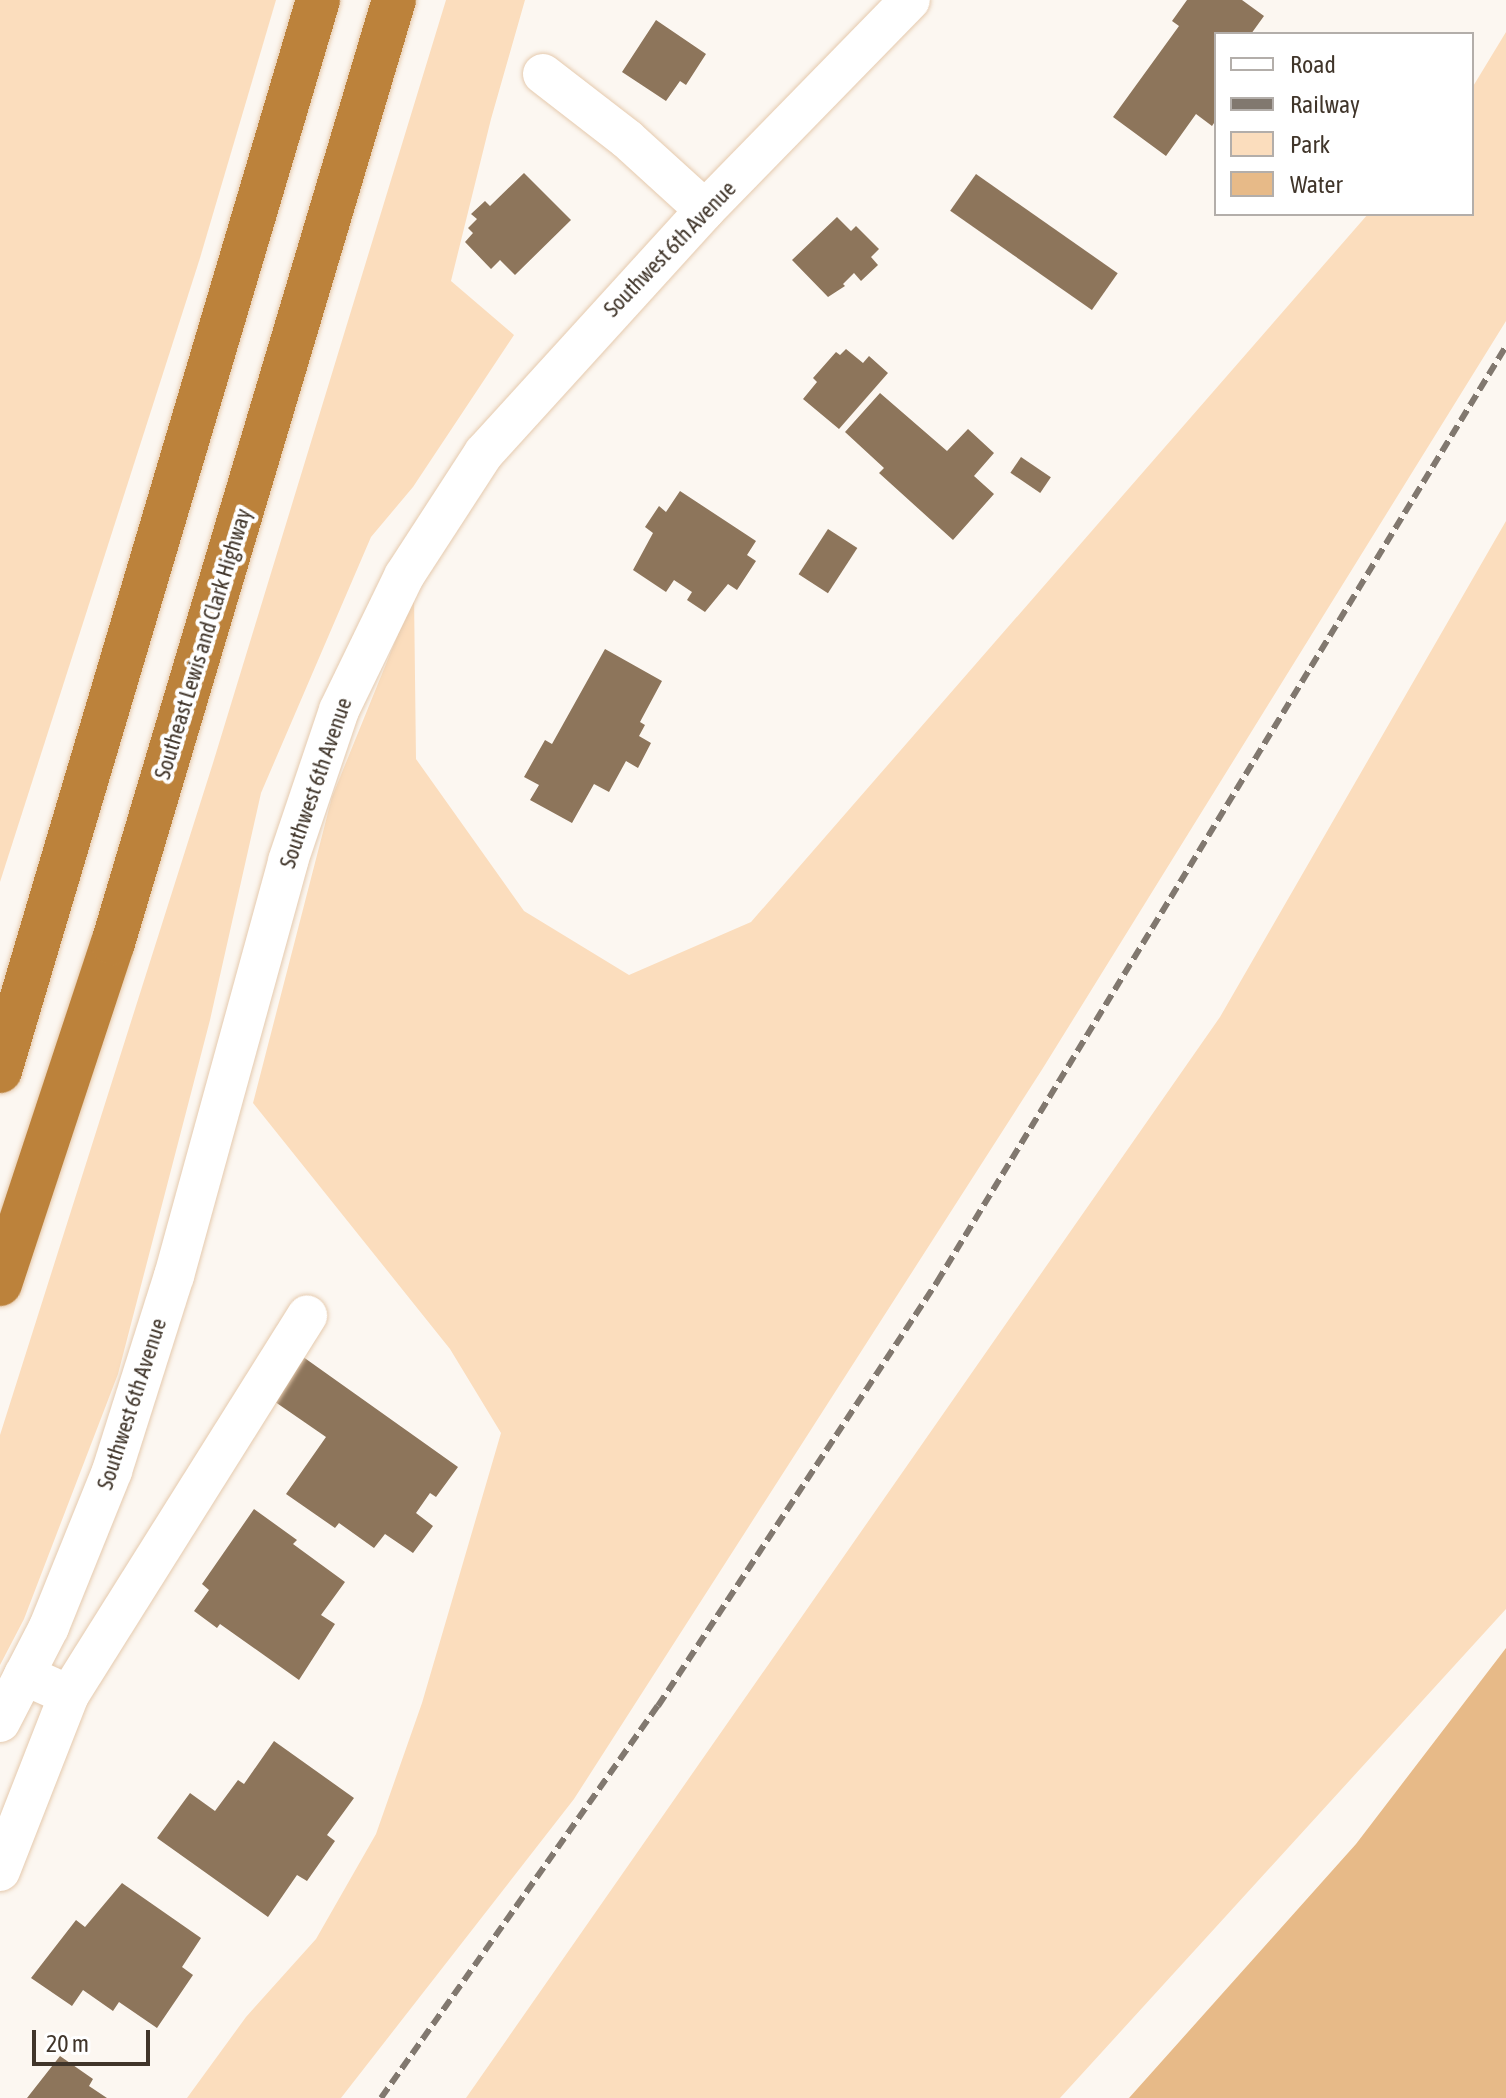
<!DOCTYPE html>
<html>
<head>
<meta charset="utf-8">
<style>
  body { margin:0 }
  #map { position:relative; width:1506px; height:2098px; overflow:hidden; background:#fcf7f1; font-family:"Asap Condensed",sans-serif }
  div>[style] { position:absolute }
  .green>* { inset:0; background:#fbddbd }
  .water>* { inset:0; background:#e7ba88 }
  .building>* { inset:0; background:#8d755b; transform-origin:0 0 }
  .roads { filter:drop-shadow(0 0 2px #e5caae) drop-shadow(0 0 2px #e5caae) }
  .minor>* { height:40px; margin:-20px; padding:0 20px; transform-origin:20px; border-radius:20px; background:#fff }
  .highway>* { height:44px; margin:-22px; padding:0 22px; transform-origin:22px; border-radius:22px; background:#bc823b }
  .rail>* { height:6px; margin-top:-3px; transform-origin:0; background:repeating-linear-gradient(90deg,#81786f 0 12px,transparent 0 18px) }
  span { translate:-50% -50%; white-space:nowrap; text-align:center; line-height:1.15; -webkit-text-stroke:8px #fff; paint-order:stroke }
  .street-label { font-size:22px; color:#40352a }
  .legend { position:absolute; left:1214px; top:32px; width:260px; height:184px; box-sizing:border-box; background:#fff; border:2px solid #b3aeaa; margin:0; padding:10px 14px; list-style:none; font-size:24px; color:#40352a }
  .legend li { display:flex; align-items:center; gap:16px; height:40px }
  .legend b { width:40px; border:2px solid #b3aeaa }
  .scale { position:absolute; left:32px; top:2030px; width:118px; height:36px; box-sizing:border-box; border:4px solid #40352a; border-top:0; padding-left:10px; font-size:24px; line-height:28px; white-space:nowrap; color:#40352a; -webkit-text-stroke:6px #fff; paint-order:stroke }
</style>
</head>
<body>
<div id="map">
  <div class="green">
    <div style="clip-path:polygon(0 0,276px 0,200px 258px,0 882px)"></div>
    <div style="clip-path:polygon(446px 0,525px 0,491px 119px,451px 281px,514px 335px,413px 487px,371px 537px,261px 793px,210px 1020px,118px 1374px,24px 1619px,0 1665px,0 1435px,213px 763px)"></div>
    <div style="clip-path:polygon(1506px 32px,1506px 321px,1043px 1068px,574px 1799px,341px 2098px,187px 2098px,246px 2017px,316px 1939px,376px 1834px,422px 1703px,501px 1433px,450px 1349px,253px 1103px,332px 797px,414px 595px,416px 759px,524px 911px,629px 975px,751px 922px,1368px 214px,1472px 214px,1472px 88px)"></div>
    <div style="clip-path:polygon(1506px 521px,1506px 1609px,1060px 2098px,466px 2098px,1220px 1017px)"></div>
  </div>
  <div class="water">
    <div style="clip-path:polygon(1506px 1648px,1506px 2098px,1129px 2098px,1356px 1844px)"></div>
  </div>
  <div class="building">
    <div style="clip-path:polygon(1187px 0,1242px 0,1264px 16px,1251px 34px,1216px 34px,1216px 120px,1212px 126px,1196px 114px,1166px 156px,1113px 117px,1179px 26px,1172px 21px)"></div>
    <div style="clip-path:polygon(656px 20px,706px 54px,686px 85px,680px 81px,666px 101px,622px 72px)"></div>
    <div style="clip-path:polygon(524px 173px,571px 220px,515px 275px,500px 260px,491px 269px,465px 242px,473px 233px,468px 228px,477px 219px,471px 214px,485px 201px,490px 206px)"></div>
    <div style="left:976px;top:174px;width:173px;height:45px;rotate:35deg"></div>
    <div style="clip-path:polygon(837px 217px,851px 231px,856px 226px,879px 249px,871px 257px,878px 265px,861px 281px,854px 273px,843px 284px,845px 286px,828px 297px,792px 260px)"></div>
    <div style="clip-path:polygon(846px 349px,863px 363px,869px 356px,888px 373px,839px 429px,803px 399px,817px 382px,813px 378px,836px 352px,840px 355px)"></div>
    <div style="clip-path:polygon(880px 393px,947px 451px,968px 429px,994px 453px,974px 476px,994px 494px,953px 540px,879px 473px,884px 468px,845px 432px)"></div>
    <div style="left:1021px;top:457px;width:36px;height:19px;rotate:34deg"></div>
    <div style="clip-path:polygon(680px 491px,756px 541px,747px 555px,756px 561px,737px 590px,728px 584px,705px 612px,687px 600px,692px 592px,674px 580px,666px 592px,633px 570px,653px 533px,645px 527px,659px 506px,666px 512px)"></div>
    <div style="left:828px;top:529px;width:35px;height:54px;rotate:33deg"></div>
    <div style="clip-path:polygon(605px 649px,662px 681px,640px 722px,645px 725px,639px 736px,651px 743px,638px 768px,626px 761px,609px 792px,594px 784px,572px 823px,530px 800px,539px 785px,524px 777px,545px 740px,552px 744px)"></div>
    <div style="clip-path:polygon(299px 1354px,458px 1467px,436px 1497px,430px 1493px,416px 1513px,433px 1526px,413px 1553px,385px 1534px,374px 1548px,339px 1523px,335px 1528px,286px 1494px,326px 1437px,268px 1397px)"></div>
    <div style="clip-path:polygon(254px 1509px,297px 1540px,293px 1544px,345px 1582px,321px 1615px,335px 1624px,299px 1680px,220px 1624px,217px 1628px,194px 1611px,209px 1590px,202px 1584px)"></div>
    <div style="clip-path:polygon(274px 1741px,354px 1798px,327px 1835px,335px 1841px,307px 1881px,297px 1875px,268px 1917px,157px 1838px,190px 1793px,215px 1811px,238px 1780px,244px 1784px)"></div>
    <div style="clip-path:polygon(122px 1883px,201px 1938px,182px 1967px,193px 1975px,157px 2028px,119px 2002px,113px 2011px,83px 1990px,72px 2006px,31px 1978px,76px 1920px,85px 1927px)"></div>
    <div style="clip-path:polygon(60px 2056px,93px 2079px,89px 2086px,107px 2098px,27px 2098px)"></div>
  </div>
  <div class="roads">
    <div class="minor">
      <div style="left:543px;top:74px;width:106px;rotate:37.7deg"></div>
      <div style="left:627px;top:139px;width:105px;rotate:42.3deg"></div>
      <div style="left:24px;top:1675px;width:49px;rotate:24deg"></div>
      <div style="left:69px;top:1695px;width:448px;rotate:-57.9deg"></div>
      <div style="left:0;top:1722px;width:107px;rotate:-62.7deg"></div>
      <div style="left:49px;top:1627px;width:168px;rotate:-68deg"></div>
      <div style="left:112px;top:1471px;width:205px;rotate:-72.4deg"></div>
      <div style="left:174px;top:1276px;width:430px;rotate:-74.6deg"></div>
      <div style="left:288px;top:861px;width:159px;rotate:-71.3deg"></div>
      <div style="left:339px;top:710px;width:149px;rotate:-64.1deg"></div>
      <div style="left:404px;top:576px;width:147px;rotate:-57deg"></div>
      <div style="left:484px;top:453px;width:328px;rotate:-47.7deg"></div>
      <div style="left:705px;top:210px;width:293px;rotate:-45.7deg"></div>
      <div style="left:0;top:1871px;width:189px;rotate:-68.6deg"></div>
    </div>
    <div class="highway">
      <div style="left:0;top:1071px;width:1117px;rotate:-73.46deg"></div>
      <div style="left:0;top:1284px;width:359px;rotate:-71.7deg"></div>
      <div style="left:113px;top:943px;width:984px;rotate:-73.41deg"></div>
    </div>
  </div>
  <div class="rail">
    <div style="left:381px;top:2098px;width:480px;rotate:-54.8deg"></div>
    <div style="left:658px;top:1706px;width:508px;rotate:-56.65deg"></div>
    <div style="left:937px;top:1282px;width:1095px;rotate:-58.7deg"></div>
  </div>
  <div class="street-label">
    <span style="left:670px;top:249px;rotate:-46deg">Southwest 6th Avenue</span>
    <span style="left:203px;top:644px;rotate:-73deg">Southeast Lewis and Clark Highway</span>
    <span style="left:316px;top:783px;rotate:-71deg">Southwest 6th Avenue</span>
    <span style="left:132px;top:1404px;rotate:-72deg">Southwest 6th Avenue</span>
  </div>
  <ul class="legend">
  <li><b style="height:10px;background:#fff"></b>Road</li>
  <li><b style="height:10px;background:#81786f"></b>Railway</li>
  <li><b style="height:22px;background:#fbddbd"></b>Park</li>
  <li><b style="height:22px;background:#e7ba88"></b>Water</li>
  </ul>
  <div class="scale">20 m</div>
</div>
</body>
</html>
